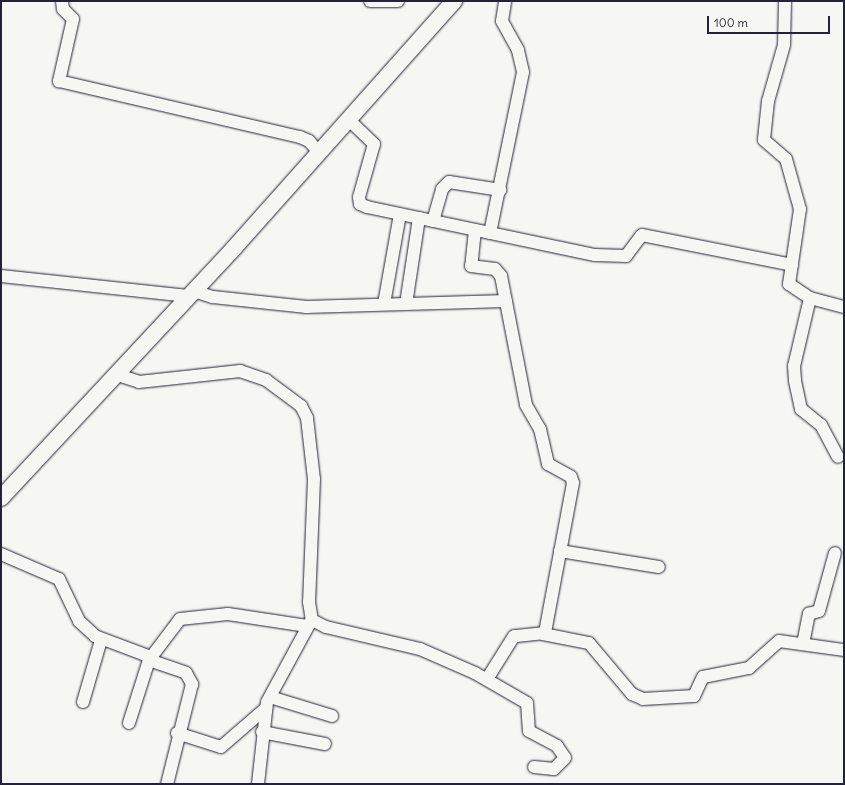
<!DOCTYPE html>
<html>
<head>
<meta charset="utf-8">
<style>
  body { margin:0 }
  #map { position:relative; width:845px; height:785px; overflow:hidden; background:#f6f6f2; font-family:Delius,sans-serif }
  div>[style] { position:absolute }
  .roads { filter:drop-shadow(0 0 1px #22223b) drop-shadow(0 0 1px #22223b) }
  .minor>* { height:12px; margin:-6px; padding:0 6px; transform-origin:6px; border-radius:6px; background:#f6f6f2 }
  .major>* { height:16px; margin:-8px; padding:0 8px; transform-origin:8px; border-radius:8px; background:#f6f6f2 }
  span { translate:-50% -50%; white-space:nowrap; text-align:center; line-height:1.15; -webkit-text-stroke:3px #f6f6f2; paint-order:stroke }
  .frame { position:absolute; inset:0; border:2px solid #22223b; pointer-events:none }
  .scale { position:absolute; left:707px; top:16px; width:123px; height:18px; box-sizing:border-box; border:2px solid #22223b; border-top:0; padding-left:5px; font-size:12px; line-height:14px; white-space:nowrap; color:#22223b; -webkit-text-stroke:3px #f6f6f2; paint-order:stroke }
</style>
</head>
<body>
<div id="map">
  <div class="roads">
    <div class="minor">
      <div style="left:62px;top:1px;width:8px;rotate:83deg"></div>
      <div style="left:63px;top:9px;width:14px;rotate:45deg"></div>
      <div style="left:73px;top:19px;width:64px;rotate:102.7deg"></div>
      <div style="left:59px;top:81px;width:247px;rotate:13.1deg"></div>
      <div style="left:300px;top:137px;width:10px;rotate:24deg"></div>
      <div style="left:309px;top:141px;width:15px;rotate:48deg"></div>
      <div style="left:370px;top:1px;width:28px"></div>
      <div style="left:785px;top:1px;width:44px;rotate:91.3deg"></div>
      <div style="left:784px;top:45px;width:58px;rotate:105.9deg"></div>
      <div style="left:768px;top:101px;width:39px;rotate:96deg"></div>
      <div style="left:764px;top:140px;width:29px;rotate:41deg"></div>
      <div style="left:786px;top:159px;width:52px;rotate:74.4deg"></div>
      <div style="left:800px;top:209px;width:76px;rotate:98.3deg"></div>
      <div style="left:789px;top:284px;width:25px;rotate:34deg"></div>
      <div style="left:810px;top:298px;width:35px;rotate:15deg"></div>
      <div style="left:348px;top:119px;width:36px;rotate:44deg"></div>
      <div style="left:374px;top:144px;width:55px;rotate:105.8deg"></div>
      <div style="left:359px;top:197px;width:7px;rotate:82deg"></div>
      <div style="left:360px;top:204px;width:8px;rotate:23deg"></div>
      <div style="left:367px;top:207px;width:233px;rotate:11.9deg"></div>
      <div style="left:595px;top:255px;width:31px;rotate:2deg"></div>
      <div style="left:626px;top:256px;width:26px;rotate:-53deg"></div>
      <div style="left:642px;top:235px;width:153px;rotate:11.3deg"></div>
      <div style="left:433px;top:221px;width:33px;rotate:-74deg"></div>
      <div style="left:442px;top:189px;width:10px;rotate:-45deg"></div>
      <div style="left:449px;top:182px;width:52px;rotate:8.9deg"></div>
      <div style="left:475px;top:230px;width:36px;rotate:96deg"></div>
      <div style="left:471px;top:266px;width:24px;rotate:7deg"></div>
      <div style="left:495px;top:269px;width:9px;rotate:49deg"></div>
      <div style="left:501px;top:276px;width:131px;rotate:79deg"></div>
      <div style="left:526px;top:405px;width:28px;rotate:60deg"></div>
      <div style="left:540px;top:429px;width:36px;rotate:77deg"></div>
      <div style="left:548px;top:464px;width:26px;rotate:29deg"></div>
      <div style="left:571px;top:477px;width:6px;rotate:72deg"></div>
      <div style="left:573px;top:483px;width:153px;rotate:100.6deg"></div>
      <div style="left:545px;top:633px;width:31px;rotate:174deg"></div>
      <div style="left:514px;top:636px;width:51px;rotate:122.1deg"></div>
      <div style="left:490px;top:233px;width:164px;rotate:-78.4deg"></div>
      <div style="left:523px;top:72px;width:23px;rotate:-103deg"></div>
      <div style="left:518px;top:50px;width:33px;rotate:-119deg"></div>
      <div style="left:502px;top:21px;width:20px;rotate:-81deg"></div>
      <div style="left:1px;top:276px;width:188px;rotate:6.1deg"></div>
      <div style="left:194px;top:291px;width:20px;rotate:18deg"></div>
      <div style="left:213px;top:297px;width:94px;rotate:6.1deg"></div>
      <div style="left:306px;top:307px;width:200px;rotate:-1.7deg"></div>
      <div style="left:810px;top:298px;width:70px;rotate:103.2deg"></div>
      <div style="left:794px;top:366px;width:15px;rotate:86deg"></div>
      <div style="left:795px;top:381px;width:29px;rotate:78deg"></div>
      <div style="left:801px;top:409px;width:26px;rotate:39deg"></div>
      <div style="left:821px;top:425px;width:36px;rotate:62deg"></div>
      <div style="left:384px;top:304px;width:91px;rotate:-79.9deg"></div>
      <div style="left:406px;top:304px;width:87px;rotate:-81.4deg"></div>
      <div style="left:115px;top:374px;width:25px;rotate:18deg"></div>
      <div style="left:139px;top:382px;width:102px;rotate:-6.2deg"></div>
      <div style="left:240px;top:371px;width:28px;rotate:19deg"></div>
      <div style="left:266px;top:380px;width:44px;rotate:36.6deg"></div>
      <div style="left:301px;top:406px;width:13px;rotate:63deg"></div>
      <div style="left:307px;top:418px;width:61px;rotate:83.5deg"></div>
      <div style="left:314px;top:479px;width:123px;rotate:92.3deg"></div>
      <div style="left:309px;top:602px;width:18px;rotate:81deg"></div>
      <div style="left:312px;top:620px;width:16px;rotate:27deg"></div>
      <div style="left:326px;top:627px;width:97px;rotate:13.2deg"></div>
      <div style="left:420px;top:649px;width:60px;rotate:23.6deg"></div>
      <div style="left:475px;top:673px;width:60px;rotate:30deg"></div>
      <div style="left:527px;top:703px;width:28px;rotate:86deg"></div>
      <div style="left:529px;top:731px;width:32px;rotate:28deg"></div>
      <div style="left:557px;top:746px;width:14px;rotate:56deg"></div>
      <div style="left:565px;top:758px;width:16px;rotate:135deg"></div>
      <div style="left:554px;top:769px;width:20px;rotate:-174deg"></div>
      <div style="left:560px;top:551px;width:100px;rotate:9.2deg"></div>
      <div style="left:1px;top:554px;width:63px;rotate:23.3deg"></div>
      <div style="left:59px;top:579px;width:47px;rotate:64.5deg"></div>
      <div style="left:79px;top:621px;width:22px;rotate:43deg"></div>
      <div style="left:95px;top:636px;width:60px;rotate:20.6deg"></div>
      <div style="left:543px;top:634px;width:47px;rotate:11.1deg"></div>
      <div style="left:589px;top:643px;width:67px;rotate:49.9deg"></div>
      <div style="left:632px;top:694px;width:12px;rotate:24deg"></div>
      <div style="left:643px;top:699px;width:51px;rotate:-3.4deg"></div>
      <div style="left:694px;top:696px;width:21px;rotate:-65deg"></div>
      <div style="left:703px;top:677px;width:47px;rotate:-11.1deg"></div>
      <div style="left:749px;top:668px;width:40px;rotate:-42deg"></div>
      <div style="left:779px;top:641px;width:66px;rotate:7.9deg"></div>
      <div style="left:803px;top:644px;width:31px;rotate:-79deg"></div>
      <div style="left:809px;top:614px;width:10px;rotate:-17deg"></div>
      <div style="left:819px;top:611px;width:60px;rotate:-74.6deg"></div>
      <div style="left:149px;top:660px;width:39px;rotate:19deg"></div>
      <div style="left:186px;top:673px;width:13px;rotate:61deg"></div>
      <div style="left:192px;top:684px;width:103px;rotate:104deg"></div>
      <div style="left:270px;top:697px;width:65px;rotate:17deg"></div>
      <div style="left:83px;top:702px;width:65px;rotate:-73.8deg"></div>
      <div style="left:129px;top:723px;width:66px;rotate:-72.4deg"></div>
      <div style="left:149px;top:660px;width:51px;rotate:-52.9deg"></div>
      <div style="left:180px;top:619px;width:48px;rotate:-5.9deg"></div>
      <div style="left:228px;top:614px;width:80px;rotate:8.6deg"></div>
      <div style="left:262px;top:732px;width:64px;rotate:10.8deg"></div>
      <div style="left:177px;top:733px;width:46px;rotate:17.7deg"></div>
      <div style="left:221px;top:747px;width:60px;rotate:-40.9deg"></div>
      <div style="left:258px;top:784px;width:82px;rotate:-83.7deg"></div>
      <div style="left:267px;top:702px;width:92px;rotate:-61.5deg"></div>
    </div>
    <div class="major">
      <div style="left:1px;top:498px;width:342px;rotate:-47deg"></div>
      <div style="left:234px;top:248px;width:331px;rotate:-48.3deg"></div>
    </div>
  </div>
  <div class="frame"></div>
  <div class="scale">100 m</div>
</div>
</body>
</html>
